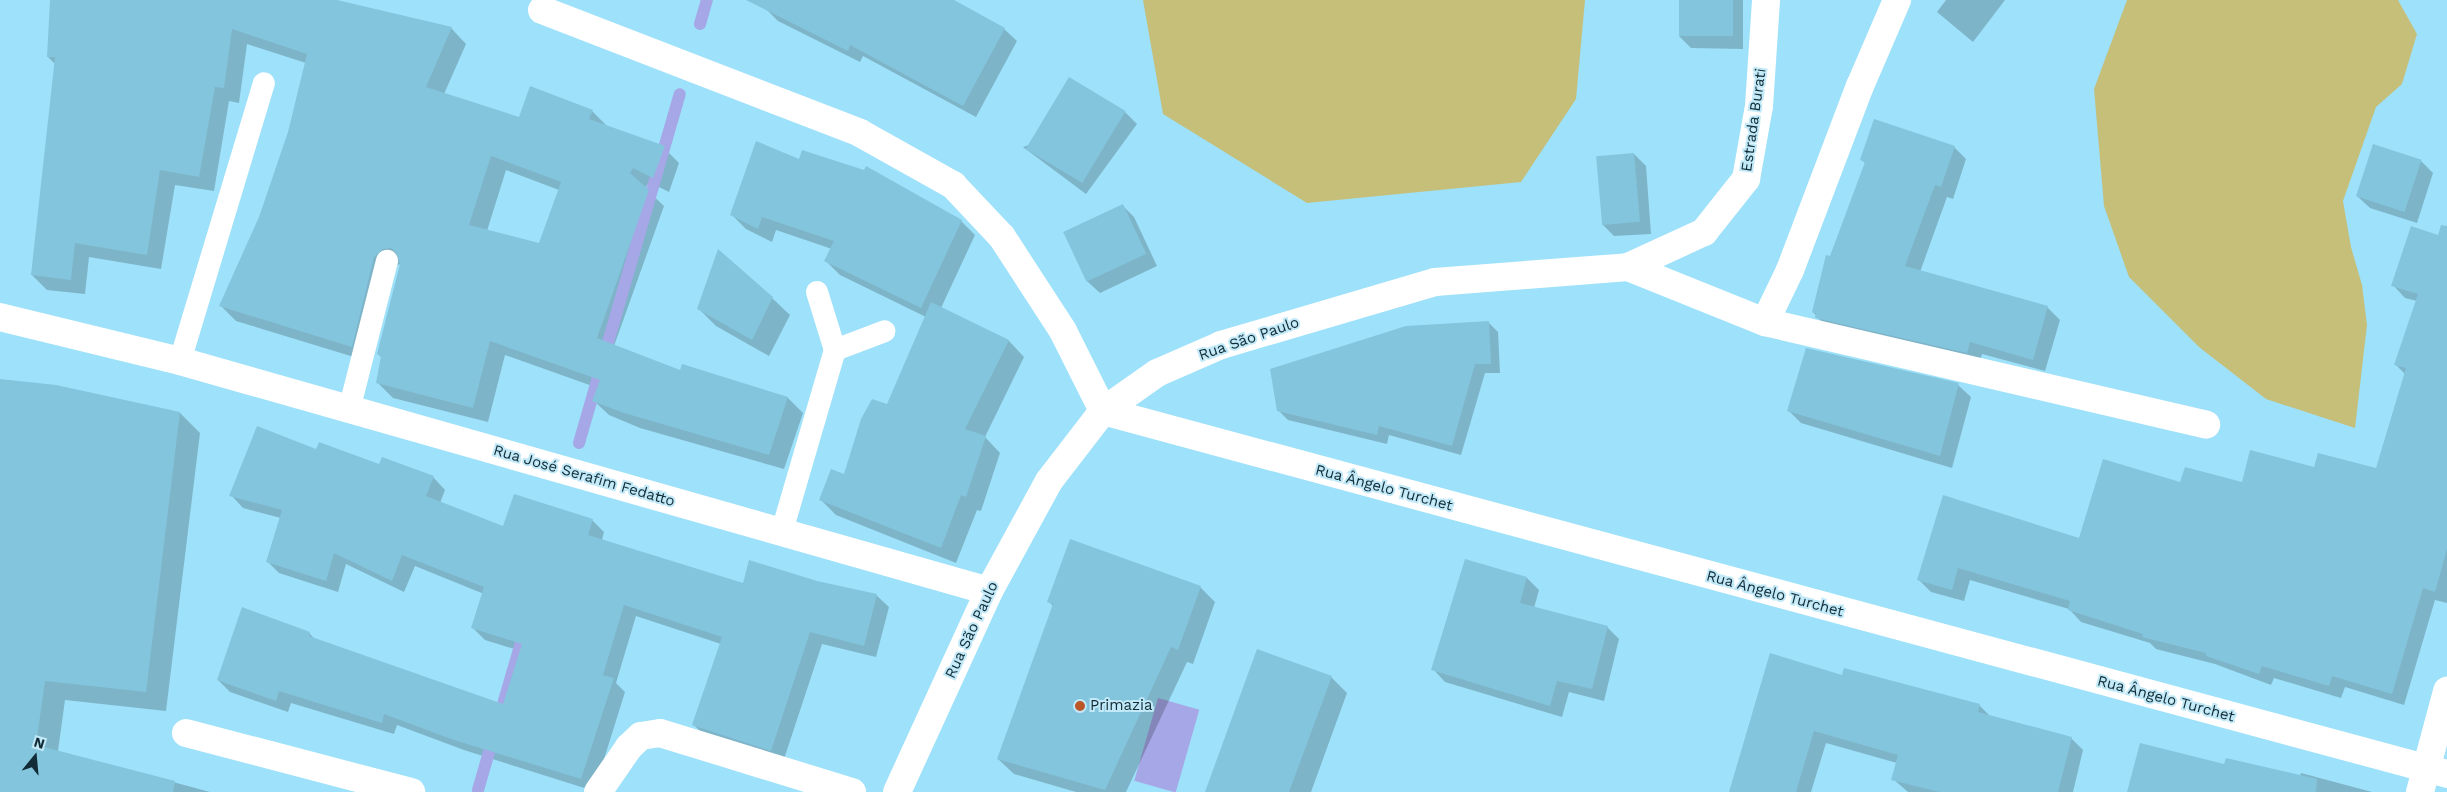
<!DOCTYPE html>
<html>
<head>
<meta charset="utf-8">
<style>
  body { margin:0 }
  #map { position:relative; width:2447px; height:792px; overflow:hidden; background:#9ee1fa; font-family:"Work Sans",sans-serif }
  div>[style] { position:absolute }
  .green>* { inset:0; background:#c5bf7a }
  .water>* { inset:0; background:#a6a7e6; transform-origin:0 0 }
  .shadow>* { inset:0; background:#0003 }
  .stream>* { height:12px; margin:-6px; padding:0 6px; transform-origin:6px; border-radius:6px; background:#a6a7e6 }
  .building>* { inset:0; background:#83c5dd; transform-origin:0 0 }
  .service>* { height:22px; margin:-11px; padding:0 11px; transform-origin:11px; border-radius:11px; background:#fff }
  .minor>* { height:28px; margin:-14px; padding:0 14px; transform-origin:14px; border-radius:14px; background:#fff }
  .tertiary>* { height:28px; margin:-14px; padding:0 14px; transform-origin:14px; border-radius:14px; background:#fff }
  .dots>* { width:14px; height:14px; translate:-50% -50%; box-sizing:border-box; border:2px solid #c2e9f8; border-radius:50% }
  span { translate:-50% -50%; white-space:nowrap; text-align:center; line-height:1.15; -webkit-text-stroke:4px #c2e9f8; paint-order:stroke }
  .street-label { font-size:15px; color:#112c36 }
  .poi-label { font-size:15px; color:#112c36 }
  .left { translate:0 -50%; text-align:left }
  .north { position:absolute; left:10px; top:732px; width:50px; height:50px; -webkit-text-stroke:4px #c2e9f8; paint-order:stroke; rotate:17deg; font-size:14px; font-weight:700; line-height:20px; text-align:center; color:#112c36 }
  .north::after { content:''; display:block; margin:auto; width:18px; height:22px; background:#112c36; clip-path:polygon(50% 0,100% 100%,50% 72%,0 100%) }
</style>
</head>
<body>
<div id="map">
  <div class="green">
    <div style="clip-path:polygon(1143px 0,1585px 0,1576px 99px,1521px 182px,1307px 203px,1163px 114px)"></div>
    <div style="clip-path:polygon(2127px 0,2398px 0,2417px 34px,2402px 84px,2376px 107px,2343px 201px,2351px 247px,2362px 285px,2367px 325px,2355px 428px,2266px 399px,2199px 347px,2129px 277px,2104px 206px,2094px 89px)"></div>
  </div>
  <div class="water">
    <div style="left:1158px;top:698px;width:43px;height:86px;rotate:16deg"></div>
  </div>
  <div class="shadow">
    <div style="clip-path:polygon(evenodd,51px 0,331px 0,451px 28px,466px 44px,444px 94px,520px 118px,592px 111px,607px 126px,664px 148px,679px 163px,669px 192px,649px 182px,645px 188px,664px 206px,614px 346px,681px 372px,683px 366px,788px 398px,803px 413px,784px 469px,640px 428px,609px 415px,593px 400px,598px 388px,505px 355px,488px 422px,393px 398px,378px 383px,382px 358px,378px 354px,401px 264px,393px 266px,367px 361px,236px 321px,221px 306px,260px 217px,289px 133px,306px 63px,247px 44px,239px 103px,229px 101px,214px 191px,175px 185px,161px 269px,89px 257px,85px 294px,47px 290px,32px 275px,55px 64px,48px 57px,51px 0,506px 170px,559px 190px,540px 244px,487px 231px,506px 170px)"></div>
    <div style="clip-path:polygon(771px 0,952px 0,1004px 29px,1017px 41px,976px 117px,863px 56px,860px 62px,778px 21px,766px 9px)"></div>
    <div style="clip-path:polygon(1680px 0,1743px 0,1743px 49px,1691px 48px,1679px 36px)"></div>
    <div style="clip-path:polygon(1946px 0,2005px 0,1973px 42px,1937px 12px)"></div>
    <div style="clip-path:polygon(1125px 112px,1137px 124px,1086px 194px,1023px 147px)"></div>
    <div style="clip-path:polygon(1954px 147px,1966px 159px,1953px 199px,1947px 197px,1920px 272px,2048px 308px,2060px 320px,2045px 371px,1982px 354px,1979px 365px,1828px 329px,1813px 312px,1866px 164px,1862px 160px)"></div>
    <div style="clip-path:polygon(1634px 154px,1646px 166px,1651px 234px,1614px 236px,1602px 224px)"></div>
    <div style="clip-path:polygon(800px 161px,961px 221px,975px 235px,941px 308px,1009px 341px,1024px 357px,985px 437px,1000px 453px,981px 511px,977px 510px,956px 563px,836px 515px,821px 500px,845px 476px,887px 406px,926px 317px,840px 275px,826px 261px,832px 249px,776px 230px,772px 242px,746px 229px,732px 215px)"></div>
    <div style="clip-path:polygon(2421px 161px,2433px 173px,2417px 223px,2370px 208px,2357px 196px)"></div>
    <div style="clip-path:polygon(1122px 205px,1134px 217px,1157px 266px,1100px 293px,1087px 281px)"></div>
    <div style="clip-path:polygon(2447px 239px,2447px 603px,2435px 600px,2404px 705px,2345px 687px,2341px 698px,2274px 678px,2271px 685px,2215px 664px,2156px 649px,2150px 643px,2081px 622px,2069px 609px,1970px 580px,1964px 601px,1931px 592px,1919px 580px,1944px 497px,2080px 540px,2181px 484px,2242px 484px,2315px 469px,2377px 470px,2406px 375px,2396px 365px,2417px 301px,2405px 298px,2393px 285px)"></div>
    <div style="clip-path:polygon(772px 298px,790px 315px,769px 356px,716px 326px,699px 309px)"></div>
    <div style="clip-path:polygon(1489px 323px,1498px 332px,1500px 373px,1485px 373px,1461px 455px,1389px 435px,1387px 444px,1288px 420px,1278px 410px)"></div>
    <div style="clip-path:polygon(0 380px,180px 413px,200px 433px,166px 711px,65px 700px,58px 751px,210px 792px,0 792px)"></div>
    <div style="clip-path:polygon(1958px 385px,1971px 397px,1952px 468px,1801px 423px,1789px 411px)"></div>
    <div style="clip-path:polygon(317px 451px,433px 477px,445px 490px,440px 503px,504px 528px,592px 520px,604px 532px,602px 540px,744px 584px,816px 582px,876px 595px,889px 607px,876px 657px,822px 644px,783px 762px,706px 737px,694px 725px,721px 644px,636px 616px,616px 683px,625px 692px,594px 791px,464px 750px,397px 725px,394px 734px,291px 703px,288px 712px,230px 692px,218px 680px,309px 633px,316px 640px,504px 706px,521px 651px,485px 640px,473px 628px,484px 594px,415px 566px,404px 592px,346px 564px,338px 592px,279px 573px,267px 561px,281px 518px,243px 508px,231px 495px)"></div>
    <div style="clip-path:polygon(1527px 578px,1539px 590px,1534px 608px,1607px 627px,1619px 639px,1604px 701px,1569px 692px,1562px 717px,1445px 682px,1433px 669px)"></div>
    <div style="clip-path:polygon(1200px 587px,1215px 602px,1193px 664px,1187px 662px,1126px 792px,1076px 792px,1014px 774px,998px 759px,1053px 606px,1049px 602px)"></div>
    <div style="clip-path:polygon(1331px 677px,1347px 693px,1311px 792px,1206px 792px)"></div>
    <div style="clip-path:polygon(1842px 677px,1979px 705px,1991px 717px,2071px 738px,2083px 750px,2073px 792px,1908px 792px,1893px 779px,1897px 763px,1826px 743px,1811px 792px,1731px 792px)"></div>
    <div style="clip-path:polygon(2225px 766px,2300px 776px,2301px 773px,2372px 792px,2129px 792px)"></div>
  </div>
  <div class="stream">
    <div style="left:700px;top:24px;width:25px;rotate:-74deg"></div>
    <div style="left:579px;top:443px;width:363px;rotate:-73.9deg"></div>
    <div style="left:501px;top:711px;width:85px;rotate:-73.7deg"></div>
    <div style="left:478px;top:790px;width:57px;rotate:-73.8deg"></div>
  </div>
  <div class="building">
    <div style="clip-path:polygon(evenodd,50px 0,337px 0,452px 27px,426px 87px,519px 117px,530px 86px,593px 110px,589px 119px,665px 146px,653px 178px,633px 168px,630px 173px,649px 190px,597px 338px,680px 370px,682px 364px,788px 397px,769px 455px,624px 413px,592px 401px,600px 380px,490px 341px,473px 408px,376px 383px,381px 356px,377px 354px,400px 264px,396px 252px,391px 248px,383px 249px,374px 257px,352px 347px,219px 306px,259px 217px,288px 132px,307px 54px,232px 29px,224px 88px,215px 87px,199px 177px,160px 170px,147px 255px,75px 243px,71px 280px,31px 275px,55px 57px,47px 57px,50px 0,491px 156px,561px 182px,539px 243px,469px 225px,491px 156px)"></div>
    <div style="clip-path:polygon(746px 0,954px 0,1005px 28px,963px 106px,850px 45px,848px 51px)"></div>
    <div style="left:1679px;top:0;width:54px;height:36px"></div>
    <div style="left:1069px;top:77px;width:66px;height:84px;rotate:31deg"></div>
    <div style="clip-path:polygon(1874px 119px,1955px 146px,1941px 187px,1935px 185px,1905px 266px,2048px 306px,2033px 360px,1970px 342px,1967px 353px,1815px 318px,1816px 313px,1812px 312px,1826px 255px,1830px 256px,1865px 162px,1860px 160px)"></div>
    <div style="clip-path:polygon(756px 141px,799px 159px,802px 150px,864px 170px,866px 166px,962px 220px,921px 308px,824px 261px,834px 241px,762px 217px,758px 229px,730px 215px)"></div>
    <div style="left:2373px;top:144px;width:51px;height:55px;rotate:18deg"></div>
    <div style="left:1634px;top:153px;width:69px;height:38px;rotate:85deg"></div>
    <div style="left:1123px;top:204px;width:55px;height:66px;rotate:65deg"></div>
    <div style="clip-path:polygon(2441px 225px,2447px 226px,2447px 549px,2435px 592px,2423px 588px,2392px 694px,2332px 676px,2329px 686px,2262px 666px,2259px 674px,2206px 656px,2206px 653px,2142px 637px,2143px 634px,2068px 610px,2070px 601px,1958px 568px,1952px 590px,1917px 580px,1943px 495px,2079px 538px,2103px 459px,2180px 482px,2185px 467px,2242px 482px,2250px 450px,2314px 467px,2318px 453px,2376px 468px,2406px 368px,2394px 365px,2418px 294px,2391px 286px,2411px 226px,2438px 235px)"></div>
    <div style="clip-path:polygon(718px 249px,773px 297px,752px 340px,697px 309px)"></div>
    <div style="clip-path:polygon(931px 302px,1009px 340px,965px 429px,986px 436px,966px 497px,961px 495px,941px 548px,819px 500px,831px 469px,844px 474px,861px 419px,872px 399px,887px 404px)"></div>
    <div style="clip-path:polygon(1489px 321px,1491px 364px,1475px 364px,1452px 446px,1379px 426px,1377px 435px,1277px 411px,1270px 369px,1406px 326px)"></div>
    <div style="clip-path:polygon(1806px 348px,1959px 383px,1940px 456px,1787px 411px)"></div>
    <div style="clip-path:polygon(0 379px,56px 385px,180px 412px,146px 692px,45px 681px,36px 745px,175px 781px,173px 792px,0 792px)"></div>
    <div style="clip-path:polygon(257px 426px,316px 449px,319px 442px,379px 464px,382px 457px,434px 476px,426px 496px,503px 526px,514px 494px,593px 519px,588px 535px,743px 583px,749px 560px,817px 581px,877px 594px,864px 646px,810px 632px,771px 751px,692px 725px,722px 637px,624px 605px,603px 675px,614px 678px,581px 779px,451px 739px,384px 714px,382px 723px,279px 691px,276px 701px,217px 680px,242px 607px,310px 632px,309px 636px,503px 704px,522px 644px,471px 628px,484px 587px,402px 555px,392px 581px,334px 553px,326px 581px,266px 562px,282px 510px,229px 496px)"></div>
    <div style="clip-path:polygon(1070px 539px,1201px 586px,1178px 650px,1171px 647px,1105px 790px,997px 759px,1053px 604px,1047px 602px)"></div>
    <div style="clip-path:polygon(1465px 559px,1527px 577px,1520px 603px,1608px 626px,1592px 689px,1557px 681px,1550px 706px,1431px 670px)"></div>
    <div style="clip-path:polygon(1257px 649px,1332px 676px,1289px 792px,1205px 792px)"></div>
    <div style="clip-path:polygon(1770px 653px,1842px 675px,1844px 668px,1980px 704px,1978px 712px,2072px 737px,2058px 792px,1939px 792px,1891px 780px,1898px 755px,1814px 731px,1796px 792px,1729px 792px)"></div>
    <div style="clip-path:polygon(2140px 743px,2224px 764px,2226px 758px,2317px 779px,2316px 792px,2127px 792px)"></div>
  </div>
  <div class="service">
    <div style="left:817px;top:292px;width:61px;rotate:72.8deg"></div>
    <div style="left:180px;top:361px;width:290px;rotate:-73.2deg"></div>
    <div style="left:349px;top:410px;width:154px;rotate:-75.7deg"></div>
    <div style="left:782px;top:531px;width:189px;rotate:-73.7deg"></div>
    <div style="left:835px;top:350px;width:53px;rotate:-20.8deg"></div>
  </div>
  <div class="minor">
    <div style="left:542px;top:10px;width:341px;rotate:21.1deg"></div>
    <div style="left:860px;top:133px;width:107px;rotate:29.2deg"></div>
    <div style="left:953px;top:185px;width:71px;rotate:46.7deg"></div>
    <div style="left:1002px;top:237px;width:112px;rotate:57deg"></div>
    <div style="left:1063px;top:331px;width:89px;rotate:63.4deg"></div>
    <div style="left:1103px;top:411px;width:66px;rotate:-35.1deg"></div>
    <div style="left:1157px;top:373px;width:70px;rotate:-23.6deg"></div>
    <div style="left:1221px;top:345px;width:223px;rotate:-16.4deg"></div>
    <div style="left:1435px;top:282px;width:194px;rotate:-4.4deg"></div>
    <div style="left:1628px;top:267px;width:84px;rotate:-24.7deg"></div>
    <div style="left:1704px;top:232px;width:68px;rotate:-51.6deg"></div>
    <div style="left:1746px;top:179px;width:74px;rotate:-79.9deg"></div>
    <div style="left:1759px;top:106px;width:106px;rotate:-86.2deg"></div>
    <div style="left:1628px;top:267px;width:148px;rotate:21.9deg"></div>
    <div style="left:1765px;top:322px;width:453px;rotate:13.1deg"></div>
    <div style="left:0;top:317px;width:185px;rotate:13.7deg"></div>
    <div style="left:180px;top:361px;width:841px;rotate:15.87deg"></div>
    <div style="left:1765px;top:322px;width:58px;rotate:-64.3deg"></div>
    <div style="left:1790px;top:270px;width:197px;rotate:-69.2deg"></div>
    <div style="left:1860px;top:86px;width:94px;rotate:-66.7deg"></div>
    <div style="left:186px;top:733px;width:233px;rotate:14.7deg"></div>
    <div style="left:598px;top:792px;width:55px;rotate:-55.4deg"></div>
    <div style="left:629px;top:747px;width:16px;rotate:-43deg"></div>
    <div style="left:641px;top:736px;width:19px;rotate:-9deg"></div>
    <div style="left:660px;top:733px;width:201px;rotate:17.1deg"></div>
    <div style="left:2420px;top:792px;width:105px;rotate:-75deg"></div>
  </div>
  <div class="tertiary">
    <div style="left:897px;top:792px;width:221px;rotate:-65.4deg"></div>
    <div style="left:989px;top:591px;width:125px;rotate:-61.4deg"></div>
    <div style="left:1049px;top:481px;width:88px;rotate:-52.4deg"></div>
    <div style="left:1103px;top:411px;width:1392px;rotate:15.11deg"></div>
  </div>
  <div class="dots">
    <div style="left:1080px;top:706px;background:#bc5727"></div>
  </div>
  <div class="street-label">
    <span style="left:1754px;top:120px;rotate:-82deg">Estrada Burati</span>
    <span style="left:1249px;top:339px;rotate:-19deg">Rua São Paulo</span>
    <span style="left:584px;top:476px;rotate:16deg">Rua José Serafim Fedatto</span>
    <span style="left:1384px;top:488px;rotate:15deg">Rua Ângelo Turchet</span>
    <span style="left:1775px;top:594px;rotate:15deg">Rua Ângelo Turchet</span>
    <span style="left:972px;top:630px;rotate:-65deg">Rua São Paulo</span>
    <span style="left:2166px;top:699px;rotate:15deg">Rua Ângelo Turchet</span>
  </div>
  <div class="poi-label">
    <span class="left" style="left:1090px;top:706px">Primazia</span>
  </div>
  <div class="north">N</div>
</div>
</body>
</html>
